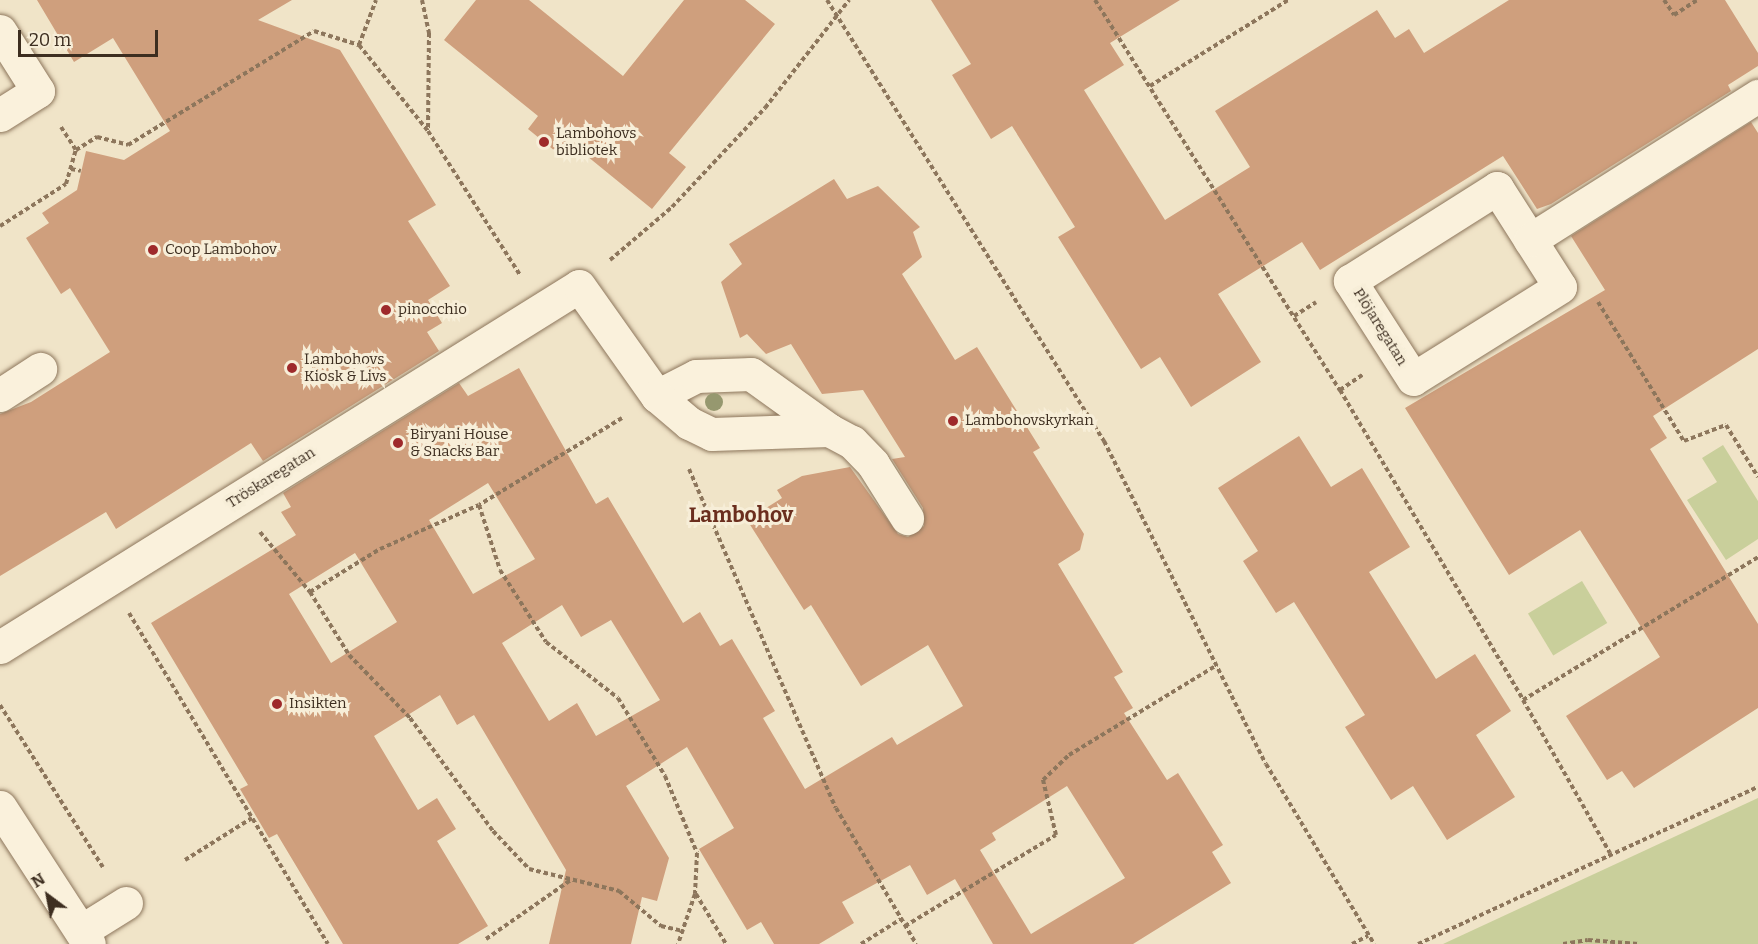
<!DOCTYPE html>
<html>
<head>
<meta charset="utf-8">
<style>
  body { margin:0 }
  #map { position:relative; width:1758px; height:944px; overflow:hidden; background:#f0e4c8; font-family:Bitter,serif }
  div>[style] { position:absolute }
  .green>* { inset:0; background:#c9cf9b; transform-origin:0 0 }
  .building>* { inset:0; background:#cf9f7d }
  .path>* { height:4px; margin-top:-2px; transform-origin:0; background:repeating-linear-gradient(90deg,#8d765c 0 4.5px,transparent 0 7.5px) }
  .roads { filter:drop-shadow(0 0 2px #8d765c) drop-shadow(0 0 2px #8d765c) }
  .minor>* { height:33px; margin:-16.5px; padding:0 16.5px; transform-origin:16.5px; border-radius:16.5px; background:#faf1dc }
  .trees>* { width:18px; height:18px; margin:-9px; border-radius:50%; background:#96986f }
  .dots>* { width:16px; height:16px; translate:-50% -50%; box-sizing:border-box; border:3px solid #f7eed8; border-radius:50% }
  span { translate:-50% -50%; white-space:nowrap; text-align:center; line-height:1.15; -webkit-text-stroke:6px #f7eed8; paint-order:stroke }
  .poi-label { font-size:15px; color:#3d2e20 }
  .left { translate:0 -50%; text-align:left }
  .street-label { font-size:15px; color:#3d2e20 }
  .district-label { font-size:21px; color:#6b2e1e; font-weight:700 }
  .north { position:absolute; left:18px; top:866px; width:60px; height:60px; -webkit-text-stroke:4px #f7eed8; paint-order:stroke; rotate:328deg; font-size:16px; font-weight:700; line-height:24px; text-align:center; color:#3d2e20 }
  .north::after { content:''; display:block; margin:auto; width:21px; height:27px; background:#3d2e20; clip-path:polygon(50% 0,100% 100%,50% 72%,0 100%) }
  .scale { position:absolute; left:18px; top:30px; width:140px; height:27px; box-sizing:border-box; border:3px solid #3d2e20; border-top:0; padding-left:8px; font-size:18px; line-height:21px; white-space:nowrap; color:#3d2e20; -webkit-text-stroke:4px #f7eed8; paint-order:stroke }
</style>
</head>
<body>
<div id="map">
  <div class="green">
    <div style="clip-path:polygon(1723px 445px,1758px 501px,1758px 539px,1726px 560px,1687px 500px,1717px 482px,1702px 458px)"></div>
    <div style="left:1582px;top:581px;width:49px;height:63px;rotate:59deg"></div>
    <div style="clip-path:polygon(1758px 798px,1758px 944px,1443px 944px)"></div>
  </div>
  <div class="building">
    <div style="clip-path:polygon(37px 0,292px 0,258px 20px,340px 50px,436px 205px,408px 221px,450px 286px,428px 300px,442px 323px,427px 332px,439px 351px,263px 461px,251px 443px,116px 529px,106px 512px,0 576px,0 414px,31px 402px,110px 352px,70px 288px,61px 294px,26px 238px,49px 223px,42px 213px,77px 190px,86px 151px,124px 160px,170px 131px,113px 38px,74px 62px)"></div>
    <div style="clip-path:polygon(476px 0,529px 0,623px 76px,684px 0,745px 0,775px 24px,669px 153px,686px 167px,652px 209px,571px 143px,561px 156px,544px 142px,528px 129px,538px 116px,444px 40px)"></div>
    <div style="clip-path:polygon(931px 0,1180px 0,1110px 43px,1124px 65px,1084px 90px,1165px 220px,1250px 167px,1215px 111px,1377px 10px,1395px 38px,1409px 29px,1424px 53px,1509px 0,1725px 0,1758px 53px,1758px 66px,1728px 85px,1731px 91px,1551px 204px,1537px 209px,1503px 156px,1320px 270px,1302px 242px,1218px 294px,1261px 362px,1191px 407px,1160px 357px,1141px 369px,1058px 237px,1075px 227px,1012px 126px,991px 139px,952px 75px,971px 64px)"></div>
    <div style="clip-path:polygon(1751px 122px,1758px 133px,1758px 349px,1653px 416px,1667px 438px,1650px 449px,1758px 624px,1758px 708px,1634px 788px,1622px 771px,1607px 780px,1566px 716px,1660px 657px,1580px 530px,1509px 575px,1405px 408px,1605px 290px,1571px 236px)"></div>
    <div style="clip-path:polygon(evenodd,834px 179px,847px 199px,878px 186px,920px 227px,913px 232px,922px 257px,902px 274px,955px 360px,977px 347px,1040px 448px,1033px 452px,1084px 534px,1080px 550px,1058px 564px,1123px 672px,1114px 677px,1133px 708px,1124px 713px,1167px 780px,1178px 773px,1223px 845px,1212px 852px,1231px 883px,1133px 944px,993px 944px,955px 879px,927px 895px,910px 865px,842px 902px,854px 923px,819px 944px,774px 944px,761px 922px,747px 930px,699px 849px,734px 828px,687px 747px,626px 786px,669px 858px,657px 901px,642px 897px,631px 944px,549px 944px,566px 870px,474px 715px,457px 725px,440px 695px,374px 736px,418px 810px,437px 798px,456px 829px,437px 841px,488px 926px,458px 944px,343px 944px,277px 834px,269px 838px,240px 789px,248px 785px,151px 623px,296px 535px,281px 512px,291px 507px,283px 493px,459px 383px,468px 396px,519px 368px,596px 504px,608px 497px,683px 623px,700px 612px,720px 646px,732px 639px,775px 711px,763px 718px,805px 789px,892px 737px,897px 745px,963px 706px,928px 645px,861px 686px,811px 605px,804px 610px,747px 520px,782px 498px,777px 490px,802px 476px,850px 467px,898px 534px,908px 537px,924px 526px,923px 508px,892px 459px,905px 457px,863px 390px,822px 394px,791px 344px,766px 354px,747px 334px,740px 338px,721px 282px,742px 264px,729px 244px,834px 179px,488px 483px,535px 559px,473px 594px,429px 520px,488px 483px,834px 179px,355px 553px,397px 622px,331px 663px,289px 594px,355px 553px,834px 179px,562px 605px,581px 637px,611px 620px,660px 700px,596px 736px,577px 703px,549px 721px,502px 643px,562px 605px,834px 179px,1067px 786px,1125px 878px,1031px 934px,980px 850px,996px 840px,992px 833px,1067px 786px)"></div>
    <div style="clip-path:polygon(1299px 436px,1331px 487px,1362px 468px,1410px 547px,1369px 572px,1436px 679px,1475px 654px,1511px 711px,1476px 735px,1515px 797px,1447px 840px,1413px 786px,1391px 800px,1345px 727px,1365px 715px,1294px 602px,1276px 613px,1243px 561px,1258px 551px,1218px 488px)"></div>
  </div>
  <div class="path">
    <div style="left:422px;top:0;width:34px;rotate:78deg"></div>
    <div style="left:429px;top:33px;width:97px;rotate:90.6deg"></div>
    <div style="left:827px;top:0;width:521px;rotate:57.87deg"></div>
    <div style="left:1104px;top:441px;width:361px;rotate:63.4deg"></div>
    <div style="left:1266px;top:764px;width:210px;rotate:59deg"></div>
    <div style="left:1095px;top:0;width:461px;rotate:57.9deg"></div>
    <div style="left:1340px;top:390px;width:360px;rotate:59.4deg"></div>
    <div style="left:1523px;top:700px;width:275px;rotate:-31.3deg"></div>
    <div style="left:1664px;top:0;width:18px;rotate:56deg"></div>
    <div style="left:1674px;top:15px;width:27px;rotate:-33deg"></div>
    <div style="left:359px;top:45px;width:48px;rotate:-69.3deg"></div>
    <div style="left:1150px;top:86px;width:163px;rotate:-31.9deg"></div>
    <div style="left:61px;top:127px;width:27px;rotate:57deg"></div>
    <div style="left:76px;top:150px;width:25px;rotate:-32deg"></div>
    <div style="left:97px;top:137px;width:32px;rotate:14deg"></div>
    <div style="left:128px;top:145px;width:218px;rotate:-31.5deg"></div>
    <div style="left:314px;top:31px;width:47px;rotate:17.3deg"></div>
    <div style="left:359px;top:45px;width:110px;rotate:51.3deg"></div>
    <div style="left:428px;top:131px;width:171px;rotate:57.4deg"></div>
    <div style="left:71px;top:169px;width:10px;rotate:11deg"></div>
    <div style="left:0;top:226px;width:78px;rotate:-32.5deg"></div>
    <div style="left:66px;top:184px;width:35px;rotate:-74deg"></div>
    <div style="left:610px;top:260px;width:82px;rotate:-40.5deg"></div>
    <div style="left:672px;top:207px;width:136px;rotate:-46.8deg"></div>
    <div style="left:765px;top:108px;width:137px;rotate:-52.1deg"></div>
    <div style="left:1598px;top:302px;width:163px;rotate:58.3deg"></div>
    <div style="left:1684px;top:441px;width:45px;rotate:-20.9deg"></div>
    <div style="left:1726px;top:425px;width:61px;rotate:58.4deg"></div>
    <div style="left:1294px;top:316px;width:26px;rotate:-32deg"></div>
    <div style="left:1340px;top:390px;width:27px;rotate:-34deg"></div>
    <div style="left:622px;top:418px;width:167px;rotate:148.7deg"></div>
    <div style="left:479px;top:505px;width:68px;rotate:72.1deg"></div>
    <div style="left:500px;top:570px;width:85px;rotate:57.4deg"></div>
    <div style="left:546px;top:642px;width:91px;rotate:37.9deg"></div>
    <div style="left:618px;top:698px;width:91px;rotate:58.9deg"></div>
    <div style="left:665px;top:776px;width:83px;rotate:67.4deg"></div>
    <div style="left:697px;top:853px;width:41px;rotate:92.8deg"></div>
    <div style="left:695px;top:894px;width:53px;rotate:108.8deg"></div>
    <div style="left:689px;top:469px;width:369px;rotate:66.6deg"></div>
    <div style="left:836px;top:808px;width:158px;rotate:59.5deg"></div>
    <div style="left:260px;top:532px;width:78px;rotate:50.2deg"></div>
    <div style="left:310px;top:592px;width:74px;rotate:58.2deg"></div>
    <div style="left:349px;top:655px;width:88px;rotate:45.9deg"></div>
    <div style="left:410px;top:718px;width:140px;rotate:53.7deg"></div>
    <div style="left:493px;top:831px;width:52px;rotate:46.5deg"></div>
    <div style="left:529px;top:869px;width:93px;rotate:13.7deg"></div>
    <div style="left:619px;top:891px;width:55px;rotate:39.8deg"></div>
    <div style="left:661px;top:926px;width:23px;rotate:13deg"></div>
    <div style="left:310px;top:592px;width:82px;rotate:-31.6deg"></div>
    <div style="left:380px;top:549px;width:108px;rotate:-24deg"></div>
    <div style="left:129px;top:613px;width:386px;rotate:59deg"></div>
    <div style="left:1523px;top:700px;width:176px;rotate:60.4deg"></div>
    <div style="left:0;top:705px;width:192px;rotate:57.6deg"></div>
    <div style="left:185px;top:860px;width:79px;rotate:-32.1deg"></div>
    <div style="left:696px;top:894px;width:58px;rotate:59deg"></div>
    <div style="left:905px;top:926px;width:176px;rotate:-31.1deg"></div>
    <div style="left:1056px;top:835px;width:57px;rotate:-103.3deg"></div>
    <div style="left:1043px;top:780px;width:36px;rotate:-44deg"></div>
    <div style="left:1069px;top:755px;width:173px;rotate:-31.3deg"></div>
    <div style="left:486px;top:939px;width:103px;rotate:-34.8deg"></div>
    <div style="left:861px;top:944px;width:47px;rotate:-32deg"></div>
    <div style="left:1352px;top:944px;width:18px;rotate:-27deg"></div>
    <div style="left:1418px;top:944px;width:374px;rotate:-24.8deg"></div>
    <div style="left:1563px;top:944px;width:25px;rotate:-9deg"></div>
    <div style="left:1588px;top:940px;width:51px;rotate:4.5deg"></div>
  </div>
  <div class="roads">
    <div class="minor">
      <div style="left:0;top:31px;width:71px;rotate:57.7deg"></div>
      <div style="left:38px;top:91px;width:45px;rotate:147.7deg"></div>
      <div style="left:1497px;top:188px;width:117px;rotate:57.5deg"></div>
      <div style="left:1560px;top:287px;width:173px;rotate:148deg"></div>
      <div style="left:1413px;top:379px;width:117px;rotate:-122.7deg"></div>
      <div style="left:1350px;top:281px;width:174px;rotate:-32.3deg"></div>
      <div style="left:1530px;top:240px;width:270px;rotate:-32.3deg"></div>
      <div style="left:0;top:395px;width:48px;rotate:-33deg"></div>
      <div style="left:657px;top:396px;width:44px;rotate:-27.1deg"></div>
      <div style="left:696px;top:376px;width:55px;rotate:-2.1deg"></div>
      <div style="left:751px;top:374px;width:96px;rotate:35.7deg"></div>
      <div style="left:0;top:647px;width:682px;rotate:-31.94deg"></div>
      <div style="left:579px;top:286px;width:135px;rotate:54.7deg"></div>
      <div style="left:657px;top:396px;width:42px;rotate:40.2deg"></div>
      <div style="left:689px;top:423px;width:25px;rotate:26deg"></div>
      <div style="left:712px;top:434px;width:117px;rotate:-2deg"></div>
      <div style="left:829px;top:430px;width:26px;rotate:28deg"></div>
      <div style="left:852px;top:442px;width:30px;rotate:46deg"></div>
      <div style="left:873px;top:464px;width:64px;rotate:57.8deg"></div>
      <div style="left:0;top:807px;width:163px;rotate:57deg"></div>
      <div style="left:81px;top:931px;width:53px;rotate:-31.9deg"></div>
    </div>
  </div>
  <div class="trees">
    <div style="left:714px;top:402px"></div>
  </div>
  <div class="dots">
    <div style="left:544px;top:142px;background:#9e2a2b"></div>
    <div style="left:153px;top:250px;background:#9e2a2b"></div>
    <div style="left:386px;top:310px;background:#9e2a2b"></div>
    <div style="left:292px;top:368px;background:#9e2a2b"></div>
    <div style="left:953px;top:421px;background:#9e2a2b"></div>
    <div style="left:398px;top:443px;background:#9e2a2b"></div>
    <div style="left:277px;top:704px;background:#9e2a2b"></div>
  </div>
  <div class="poi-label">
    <span class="left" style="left:556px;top:142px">Lambohovs<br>bibliotek</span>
    <span class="left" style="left:165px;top:250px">Coop Lambohov</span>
    <span class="left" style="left:398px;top:310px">pinocchio</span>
    <span class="left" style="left:304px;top:368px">Lambohovs<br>Kiosk &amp; Livs</span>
    <span class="left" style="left:965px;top:421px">Lambohovskyrkan</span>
    <span class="left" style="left:410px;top:443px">Biryani House<br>&amp; Snacks Bar</span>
    <span class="left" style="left:289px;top:704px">Insikten</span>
  </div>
  <div class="street-label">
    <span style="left:1380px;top:327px;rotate:58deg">Plöjaregatan</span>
    <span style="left:271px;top:478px;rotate:-32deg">Tröskaregatan</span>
  </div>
  <div class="district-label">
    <span style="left:741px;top:515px">Lambohov</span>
  </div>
  <div class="north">N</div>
  <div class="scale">20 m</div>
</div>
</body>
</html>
